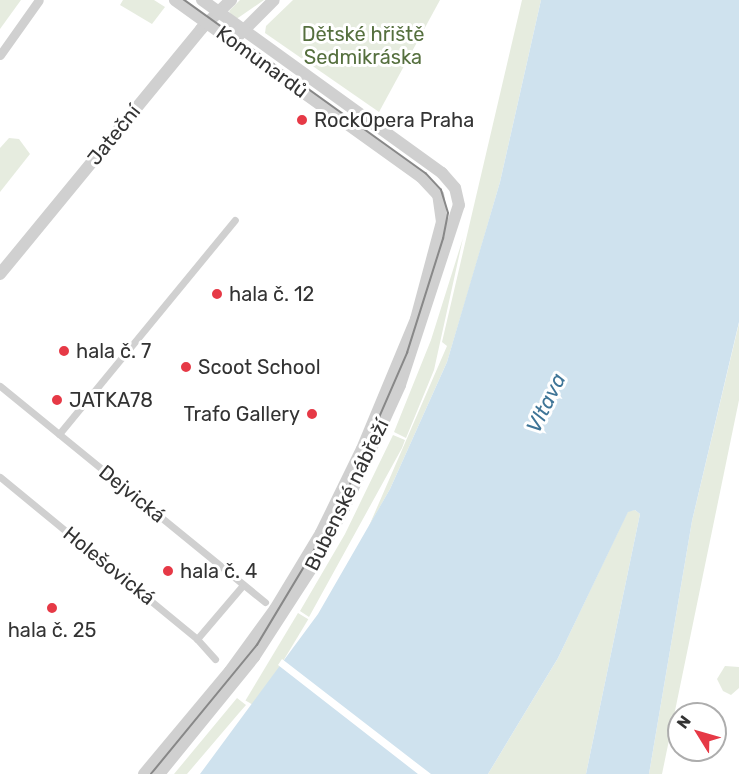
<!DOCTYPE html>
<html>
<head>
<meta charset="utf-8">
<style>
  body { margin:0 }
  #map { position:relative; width:739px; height:774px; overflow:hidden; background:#fff; font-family:Rubik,sans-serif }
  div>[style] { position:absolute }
  .green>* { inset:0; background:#e6ecdf; transform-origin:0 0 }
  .water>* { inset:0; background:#cfe2ee }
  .pier>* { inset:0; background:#fff }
  .pedestrian>* { height:7px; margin:-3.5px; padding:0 3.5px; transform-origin:3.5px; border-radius:3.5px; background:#d0d0d0 }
  .minor>* { height:9px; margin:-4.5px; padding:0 4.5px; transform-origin:4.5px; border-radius:4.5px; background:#d0d0d0 }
  .tertiary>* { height:12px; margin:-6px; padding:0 6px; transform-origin:6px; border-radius:6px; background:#d0d0d0 }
  .tram>* { height:1.5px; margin:-0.75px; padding:0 0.75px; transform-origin:0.75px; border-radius:0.75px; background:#888 }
  .dots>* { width:16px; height:16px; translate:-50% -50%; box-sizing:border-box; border:3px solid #fff; border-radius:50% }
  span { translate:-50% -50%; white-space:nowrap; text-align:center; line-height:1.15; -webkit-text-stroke:6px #fff; paint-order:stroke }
  .park-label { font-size:20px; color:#56703f }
  .street-label { font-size:20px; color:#333 }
  .poi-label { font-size:20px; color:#333 }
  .left { translate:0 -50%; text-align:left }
  .right { translate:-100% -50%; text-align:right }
  .water-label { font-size:21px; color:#3f7597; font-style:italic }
  .north { position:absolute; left:667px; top:702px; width:60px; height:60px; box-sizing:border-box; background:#fff; border:2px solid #adadad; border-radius:50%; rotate:307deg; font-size:16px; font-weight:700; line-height:24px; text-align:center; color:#333 }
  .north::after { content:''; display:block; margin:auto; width:21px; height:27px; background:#e63946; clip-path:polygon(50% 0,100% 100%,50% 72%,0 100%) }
</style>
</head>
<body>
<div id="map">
  <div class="green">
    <div style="clip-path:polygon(0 0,21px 0,0 29px)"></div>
    <div style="clip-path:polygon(123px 0,154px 0,165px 7px,152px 24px,120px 5px)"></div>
    <div style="clip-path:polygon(240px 0,264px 0,235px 20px,229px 11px)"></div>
    <div style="clip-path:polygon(293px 0,440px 0,379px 112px,265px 33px,266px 26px)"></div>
    <div style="clip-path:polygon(522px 0,541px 0,500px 182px,468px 292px,447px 362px,390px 489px,369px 526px,447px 346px,442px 342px)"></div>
    <div style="clip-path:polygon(9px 138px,19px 139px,30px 154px,0 192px,0 148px)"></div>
    <div style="clip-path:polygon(463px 238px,434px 370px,406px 438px,394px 432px,431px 340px)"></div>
    <div style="clip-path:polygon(739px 323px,739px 400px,662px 774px,649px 774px,692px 521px)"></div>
    <div style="clip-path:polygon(393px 435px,405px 440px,402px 448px,309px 617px,300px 611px,345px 534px)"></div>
    <div style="clip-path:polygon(635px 510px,640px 514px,586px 774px,488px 774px,558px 658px,628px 511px)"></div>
    <div style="left:298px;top:613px;width:12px;height:102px;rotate:31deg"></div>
    <div style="clip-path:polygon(725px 666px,739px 667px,739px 688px,731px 695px,723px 691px,717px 679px)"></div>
    <div style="clip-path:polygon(237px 698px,246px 705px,239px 713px,187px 774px,174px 774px)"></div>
  </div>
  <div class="water">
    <div style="clip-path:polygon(541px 0,739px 0,739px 322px,692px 521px,649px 774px,586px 774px,640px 514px,635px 510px,628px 512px,558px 658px,488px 774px,200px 774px,318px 614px,390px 489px,447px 362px,500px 182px)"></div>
  </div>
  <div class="pier">
    <div style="clip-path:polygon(282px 659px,414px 761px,431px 774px,418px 774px,409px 767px,278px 665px)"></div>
  </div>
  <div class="pedestrian">
    <div style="left:0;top:386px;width:342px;rotate:39.2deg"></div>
    <div style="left:59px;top:434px;width:277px;rotate:-50.6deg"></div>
    <div style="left:0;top:477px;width:255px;rotate:39.4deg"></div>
    <div style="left:197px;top:639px;width:27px;rotate:48deg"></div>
    <div style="left:197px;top:639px;width:71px;rotate:-49.6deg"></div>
  </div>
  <div class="minor">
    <div style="left:0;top:55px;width:67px;rotate:-54.7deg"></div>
  </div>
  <div class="tertiary">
    <div style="left:239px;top:35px;width:49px;rotate:-45deg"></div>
    <div style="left:0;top:274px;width:317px;rotate:-50.6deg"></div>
    <div style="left:201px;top:29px;width:42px;rotate:-44deg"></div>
    <div style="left:144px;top:774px;width:134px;rotate:-50.1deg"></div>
    <div style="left:230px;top:671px;width:77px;rotate:-54deg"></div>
    <div style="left:275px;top:609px;width:89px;rotate:-58.8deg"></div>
    <div style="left:321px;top:533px;width:93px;rotate:-64deg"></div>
    <div style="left:362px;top:449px;width:141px;rotate:-67.4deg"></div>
    <div style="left:416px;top:319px;width:100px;rotate:-75deg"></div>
    <div style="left:442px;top:222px;width:27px;rotate:-98deg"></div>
    <div style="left:438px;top:195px;width:25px;rotate:-133deg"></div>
    <div style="left:421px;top:177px;width:303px;rotate:-144.3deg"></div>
    <div style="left:159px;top:774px;width:151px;rotate:-50.9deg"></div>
    <div style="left:254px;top:657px;width:114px;rotate:-57.1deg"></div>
    <div style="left:316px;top:561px;width:60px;rotate:-62.2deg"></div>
    <div style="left:344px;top:508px;width:135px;rotate:-65.5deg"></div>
    <div style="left:400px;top:385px;width:189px;rotate:-71.9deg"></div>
    <div style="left:459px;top:205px;width:17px;rotate:-103deg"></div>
    <div style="left:455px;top:188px;width:20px;rotate:-131deg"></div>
    <div style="left:442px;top:173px;width:296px;rotate:-144.2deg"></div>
  </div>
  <div class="tram">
    <div style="left:151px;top:774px;width:167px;rotate:-50.6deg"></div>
    <div style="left:257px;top:645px;width:163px;rotate:-59deg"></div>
    <div style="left:341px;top:505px;width:166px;rotate:-66.5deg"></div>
    <div style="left:407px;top:353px;width:120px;rotate:-72.5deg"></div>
    <div style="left:443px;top:239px;width:26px;rotate:-79deg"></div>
    <div style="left:448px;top:213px;width:24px;rotate:-107deg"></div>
    <div style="left:441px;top:190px;width:22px;rotate:-133deg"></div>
    <div style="left:426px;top:174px;width:298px;rotate:-144.3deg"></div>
  </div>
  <div class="dots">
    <div style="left:302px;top:120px;background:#e63946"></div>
    <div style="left:217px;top:294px;background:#e63946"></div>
    <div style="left:64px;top:351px;background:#e63946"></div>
    <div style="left:186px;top:367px;background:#e63946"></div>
    <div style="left:57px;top:400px;background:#e63946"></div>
    <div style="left:312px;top:414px;background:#e63946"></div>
    <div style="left:168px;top:571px;background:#e63946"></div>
    <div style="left:52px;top:608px;background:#e63946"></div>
  </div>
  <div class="park-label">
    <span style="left:363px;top:46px">Dětské hřiště<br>Sedmikráska</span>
  </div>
  <div class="street-label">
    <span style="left:262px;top:62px;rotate:36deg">Komunardů</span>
    <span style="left:114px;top:135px;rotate:-51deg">Jateční</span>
    <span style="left:132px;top:494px;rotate:39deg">Dejvická</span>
    <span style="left:347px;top:495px;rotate:-64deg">Bubenské nábřeží</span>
    <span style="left:109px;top:566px;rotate:39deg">Holešovická</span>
  </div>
  <div class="poi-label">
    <span class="left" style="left:314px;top:120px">RockOpera Praha</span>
    <span class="left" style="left:229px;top:294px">hala č. 12</span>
    <span class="left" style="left:76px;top:351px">hala č. 7</span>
    <span class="left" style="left:198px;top:367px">Scoot School</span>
    <span class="left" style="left:69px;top:400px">JATKA78</span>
    <span class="right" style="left:300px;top:414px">Trafo Gallery</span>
    <span class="left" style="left:180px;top:571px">hala č. 4</span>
    <span style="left:52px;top:630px">hala č. 25</span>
  </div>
  <div class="water-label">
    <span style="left:546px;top:403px;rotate:-64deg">Vltava</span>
  </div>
  <div class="north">N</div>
</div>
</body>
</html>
